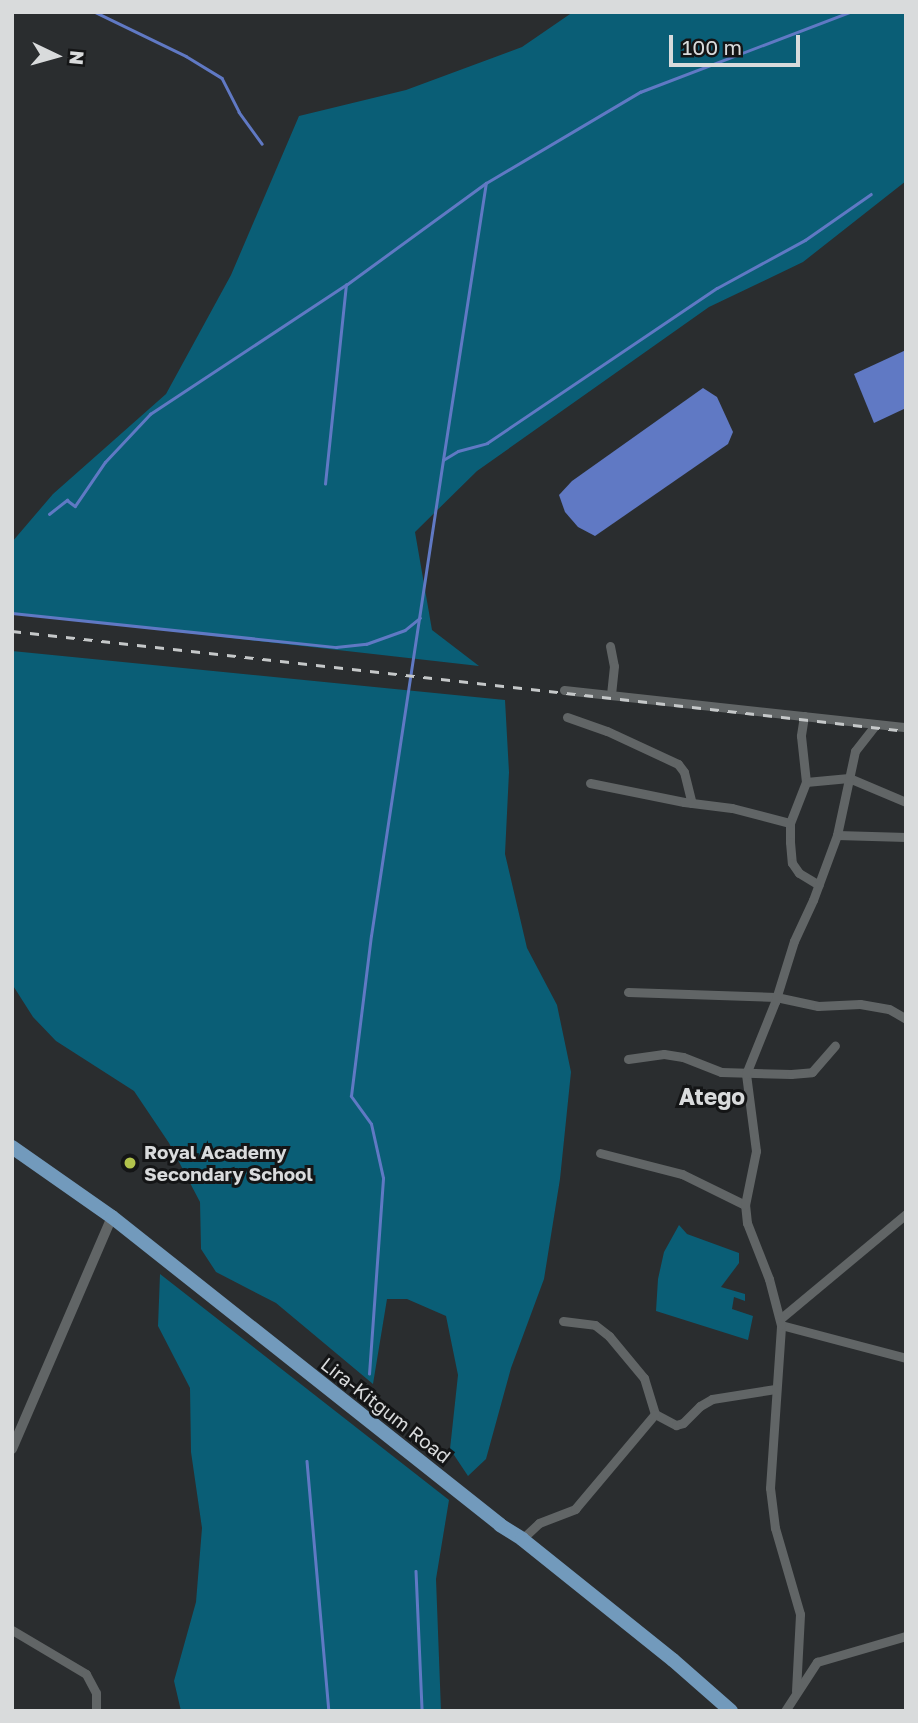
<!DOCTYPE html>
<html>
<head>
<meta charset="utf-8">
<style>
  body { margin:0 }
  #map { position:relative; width:918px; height:1723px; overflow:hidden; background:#2a2d2f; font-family:"Golos Text",sans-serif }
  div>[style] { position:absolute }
  .green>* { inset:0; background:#0a5e76 }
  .water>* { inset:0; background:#6079c4 }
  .stream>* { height:2.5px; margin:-1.25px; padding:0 1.25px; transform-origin:1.25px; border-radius:1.25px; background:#6079c4 }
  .minor>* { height:9px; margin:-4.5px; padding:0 4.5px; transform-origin:4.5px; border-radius:4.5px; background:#616566 }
  .tertiary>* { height:10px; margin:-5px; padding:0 5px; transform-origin:5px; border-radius:5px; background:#616566 }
  .primary>* { height:14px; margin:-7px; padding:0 7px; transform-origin:7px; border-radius:7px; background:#729abc }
  .rail>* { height:2.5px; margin-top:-1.25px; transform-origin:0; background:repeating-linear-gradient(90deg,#c5c8c9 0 9px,transparent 0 18px) }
  .dots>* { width:19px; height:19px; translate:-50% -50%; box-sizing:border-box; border:4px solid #141516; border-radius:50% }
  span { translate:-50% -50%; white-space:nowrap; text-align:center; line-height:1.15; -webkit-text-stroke:6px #141516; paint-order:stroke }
  .poi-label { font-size:19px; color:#d9dbdc; font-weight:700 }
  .left { translate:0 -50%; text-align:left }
  .street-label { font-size:19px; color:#d9dbdc }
  .quarter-label { font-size:23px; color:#d9dbdc; font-weight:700 }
  .frame { position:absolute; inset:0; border:14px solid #d9dbdc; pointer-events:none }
  .north { position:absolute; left:21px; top:21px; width:70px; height:70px; -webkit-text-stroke:5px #141516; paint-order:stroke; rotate:95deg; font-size:19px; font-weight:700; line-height:28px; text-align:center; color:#d9dbdc }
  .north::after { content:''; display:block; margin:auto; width:24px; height:32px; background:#d9dbdc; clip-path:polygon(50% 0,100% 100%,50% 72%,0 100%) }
  .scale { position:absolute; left:669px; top:35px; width:131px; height:32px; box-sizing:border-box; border:4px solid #d9dbdc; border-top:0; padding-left:9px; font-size:21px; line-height:24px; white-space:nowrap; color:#d9dbdc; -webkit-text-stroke:5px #141516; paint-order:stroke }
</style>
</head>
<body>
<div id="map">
  <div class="green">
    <div style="clip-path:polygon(573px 12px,906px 12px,906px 181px,803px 262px,709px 307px,477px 471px,415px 532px,432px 630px,479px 666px,12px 613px,12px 542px,53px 494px,166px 394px,231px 275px,299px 116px,406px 90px,522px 47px)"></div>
    <div style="clip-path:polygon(12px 651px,505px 700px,509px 772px,505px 854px,527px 948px,557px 1005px,571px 1072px,560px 1179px,544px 1279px,511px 1368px,486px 1459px,468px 1476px,450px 1449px,458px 1375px,446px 1316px,407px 1299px,387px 1299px,373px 1384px,276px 1303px,216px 1272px,201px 1249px,200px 1202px,169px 1143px,134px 1091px,56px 1041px,33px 1017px,12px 984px)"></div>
    <div style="clip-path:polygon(679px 1225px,687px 1234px,739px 1253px,739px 1263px,721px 1287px,745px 1294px,745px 1301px,734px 1297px,732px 1309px,753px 1316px,748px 1340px,656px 1311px,658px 1279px,664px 1252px)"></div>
    <div style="clip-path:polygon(160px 1274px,449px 1500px,436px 1579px,441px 1711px,181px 1711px,174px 1681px,196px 1602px,202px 1528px,191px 1452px,190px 1388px,158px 1326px)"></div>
  </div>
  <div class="water">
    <div style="clip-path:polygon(906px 350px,906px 408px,874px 423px,854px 374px)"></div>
    <div style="clip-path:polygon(703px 388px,717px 397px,733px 432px,728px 444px,595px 536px,578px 527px,565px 512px,559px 495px,572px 481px)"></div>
  </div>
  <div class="stream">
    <div style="left:95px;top:12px;width:101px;rotate:25.8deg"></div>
    <div style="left:186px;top:56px;width:42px;rotate:31.4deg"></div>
    <div style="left:222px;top:78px;width:38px;rotate:63deg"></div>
    <div style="left:239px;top:112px;width:39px;rotate:54deg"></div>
    <div style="left:443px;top:460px;width:280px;rotate:-81.2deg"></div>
    <div style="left:325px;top:484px;width:200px;rotate:-84deg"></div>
    <div style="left:49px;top:514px;width:23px;rotate:-38deg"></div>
    <div style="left:67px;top:500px;width:10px;rotate:37deg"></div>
    <div style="left:75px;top:506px;width:53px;rotate:-55.7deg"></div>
    <div style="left:105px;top:462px;width:66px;rotate:-46.8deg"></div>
    <div style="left:150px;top:414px;width:235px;rotate:-33.4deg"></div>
    <div style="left:346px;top:285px;width:173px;rotate:-36.1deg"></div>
    <div style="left:486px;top:183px;width:179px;rotate:-30.6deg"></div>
    <div style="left:640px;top:92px;width:225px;rotate:-20.9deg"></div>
    <div style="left:12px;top:613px;width:326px;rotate:6deg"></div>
    <div style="left:336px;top:647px;width:30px;rotate:-6deg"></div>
    <div style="left:366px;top:644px;width:41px;rotate:-19.7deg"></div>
    <div style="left:405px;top:630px;width:19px;rotate:-39deg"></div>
    <div style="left:369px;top:1374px;width:196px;rotate:-85.9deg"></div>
    <div style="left:383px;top:1178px;width:55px;rotate:-102.5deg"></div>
    <div style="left:371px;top:1124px;width:34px;rotate:-126deg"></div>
    <div style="left:351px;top:1096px;width:161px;rotate:-82.9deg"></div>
    <div style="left:371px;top:936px;width:481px;rotate:-81.4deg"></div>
    <div style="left:443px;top:460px;width:17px;rotate:-31deg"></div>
    <div style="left:458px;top:451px;width:30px;rotate:-15deg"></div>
    <div style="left:487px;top:443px;width:277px;rotate:-34deg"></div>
    <div style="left:717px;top:288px;width:100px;rotate:-28.6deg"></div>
    <div style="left:805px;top:240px;width:80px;rotate:-34.9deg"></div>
    <div style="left:307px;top:1461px;width:251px;rotate:85deg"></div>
    <div style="left:416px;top:1571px;width:140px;rotate:87.5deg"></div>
  </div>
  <div class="minor">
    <div style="left:610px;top:646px;width:20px;rotate:79deg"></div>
    <div style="left:614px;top:666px;width:29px;rotate:96deg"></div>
    <div style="left:564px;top:690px;width:344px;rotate:6.2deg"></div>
    <div style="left:804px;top:716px;width:20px;rotate:99deg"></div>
    <div style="left:801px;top:736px;width:46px;rotate:83.8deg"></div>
    <div style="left:806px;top:782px;width:44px;rotate:111.3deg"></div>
    <div style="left:790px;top:823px;width:19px;rotate:90deg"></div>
    <div style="left:790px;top:842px;width:21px;rotate:85deg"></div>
    <div style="left:792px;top:863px;width:12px;rotate:55deg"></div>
    <div style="left:799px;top:873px;width:23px;rotate:31deg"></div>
    <div style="left:567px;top:717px;width:42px;rotate:19.3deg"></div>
    <div style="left:607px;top:731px;width:78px;rotate:24.9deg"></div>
    <div style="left:678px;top:764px;width:10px;rotate:53deg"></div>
    <div style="left:684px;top:772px;width:32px;rotate:76deg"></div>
    <div style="left:806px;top:782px;width:43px;rotate:-5.3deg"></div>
    <div style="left:849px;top:778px;width:62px;rotate:22.8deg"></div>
    <div style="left:590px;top:783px;width:96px;rotate:11.4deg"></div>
    <div style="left:684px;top:802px;width:48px;rotate:7.1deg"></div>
    <div style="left:732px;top:808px;width:60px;rotate:14.5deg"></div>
    <div style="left:837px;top:835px;width:86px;rotate:-77.9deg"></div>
    <div style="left:855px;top:751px;width:34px;rotate:-52deg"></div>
    <div style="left:628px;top:992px;width:148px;rotate:1.9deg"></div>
    <div style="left:776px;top:997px;width:43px;rotate:12.1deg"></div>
    <div style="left:818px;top:1006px;width:42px;rotate:-2.7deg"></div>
    <div style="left:860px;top:1004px;width:29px;rotate:10deg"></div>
    <div style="left:889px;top:1009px;width:20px;rotate:30deg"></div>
    <div style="left:628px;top:1059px;width:36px;rotate:-8deg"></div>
    <div style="left:664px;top:1054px;width:19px;rotate:9deg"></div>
    <div style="left:683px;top:1057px;width:41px;rotate:21.5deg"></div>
    <div style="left:721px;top:1072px;width:70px;rotate:1.6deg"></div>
    <div style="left:791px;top:1074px;width:21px;rotate:-5deg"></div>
    <div style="left:812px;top:1072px;width:35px;rotate:-49deg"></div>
    <div style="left:600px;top:1153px;width:85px;rotate:14.4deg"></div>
    <div style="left:682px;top:1174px;width:70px;rotate:26.2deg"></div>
    <div style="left:780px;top:1319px;width:164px;rotate:-39.8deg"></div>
    <div style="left:563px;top:1321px;width:32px;rotate:7deg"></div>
    <div style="left:595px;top:1325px;width:18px;rotate:38deg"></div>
    <div style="left:609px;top:1336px;width:55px;rotate:50.2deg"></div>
    <div style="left:644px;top:1378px;width:38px;rotate:73deg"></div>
    <div style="left:655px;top:1414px;width:24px;rotate:28deg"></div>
    <div style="left:676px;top:1425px;width:7px;rotate:-16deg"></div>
    <div style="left:683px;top:1423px;width:24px;rotate:-45deg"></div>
    <div style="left:700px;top:1406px;width:14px;rotate:-30deg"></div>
    <div style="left:712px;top:1399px;width:64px;rotate:-9deg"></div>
    <div style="left:781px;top:1325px;width:129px;rotate:14.8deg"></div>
    <div style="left:522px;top:1539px;width:23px;rotate:-43deg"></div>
    <div style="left:539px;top:1523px;width:39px;rotate:-21deg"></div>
    <div style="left:575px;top:1509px;width:124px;rotate:-49.9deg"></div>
    <div style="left:12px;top:1630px;width:86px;rotate:30.7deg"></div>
    <div style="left:86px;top:1674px;width:21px;rotate:62deg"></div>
    <div style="left:96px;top:1693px;width:18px;rotate:90deg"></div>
    <div style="left:796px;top:1691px;width:77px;rotate:-87deg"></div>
    <div style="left:800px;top:1614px;width:90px;rotate:-106.2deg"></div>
    <div style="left:775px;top:1528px;width:40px;rotate:-97.1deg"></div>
    <div style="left:770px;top:1488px;width:163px;rotate:-86.1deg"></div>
    <div style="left:781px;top:1325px;width:48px;rotate:-104.6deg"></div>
    <div style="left:769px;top:1279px;width:60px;rotate:-111.4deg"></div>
    <div style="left:747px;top:1223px;width:18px;rotate:-96deg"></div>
    <div style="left:745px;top:1205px;width:55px;rotate:-78.5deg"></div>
    <div style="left:756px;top:1151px;width:78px;rotate:-97.4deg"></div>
    <div style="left:746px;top:1074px;width:78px;rotate:-68.1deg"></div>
    <div style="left:775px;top:1002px;width:64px;rotate:-72.7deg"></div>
    <div style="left:794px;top:941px;width:45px;rotate:-65.1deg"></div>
    <div style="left:813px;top:900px;width:69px;rotate:-69.7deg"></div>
    <div style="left:837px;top:835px;width:69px;rotate:1.7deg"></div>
    <div style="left:785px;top:1711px;width:59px;rotate:-56.9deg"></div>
    <div style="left:817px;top:1662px;width:93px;rotate:-16.3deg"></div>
  </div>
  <div class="tertiary">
    <div style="left:12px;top:1449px;width:253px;rotate:-66.7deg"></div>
  </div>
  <div class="primary">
    <div style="left:12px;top:1147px;width:122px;rotate:35deg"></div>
    <div style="left:112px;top:1217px;width:495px;rotate:38.4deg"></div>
    <div style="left:500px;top:1525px;width:26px;rotate:32deg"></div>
    <div style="left:522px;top:1539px;width:193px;rotate:38.7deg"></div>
    <div style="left:673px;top:1660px;width:77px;rotate:41.3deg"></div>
  </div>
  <div class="rail">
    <div style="left:12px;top:631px;width:900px;rotate:6.38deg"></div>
  </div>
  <div class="dots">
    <div style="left:130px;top:1163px;background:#b2c34c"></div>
  </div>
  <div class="poi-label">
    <span class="left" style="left:144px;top:1163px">Royal Academy<br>Secondary School</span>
  </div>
  <div class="street-label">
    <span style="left:386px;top:1410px;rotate:38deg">Lira-Kitgum Road</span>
  </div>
  <div class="quarter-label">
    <span style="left:712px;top:1096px">Atego</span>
  </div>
  <div class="frame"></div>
  <div class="north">N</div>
  <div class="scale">100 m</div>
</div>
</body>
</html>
